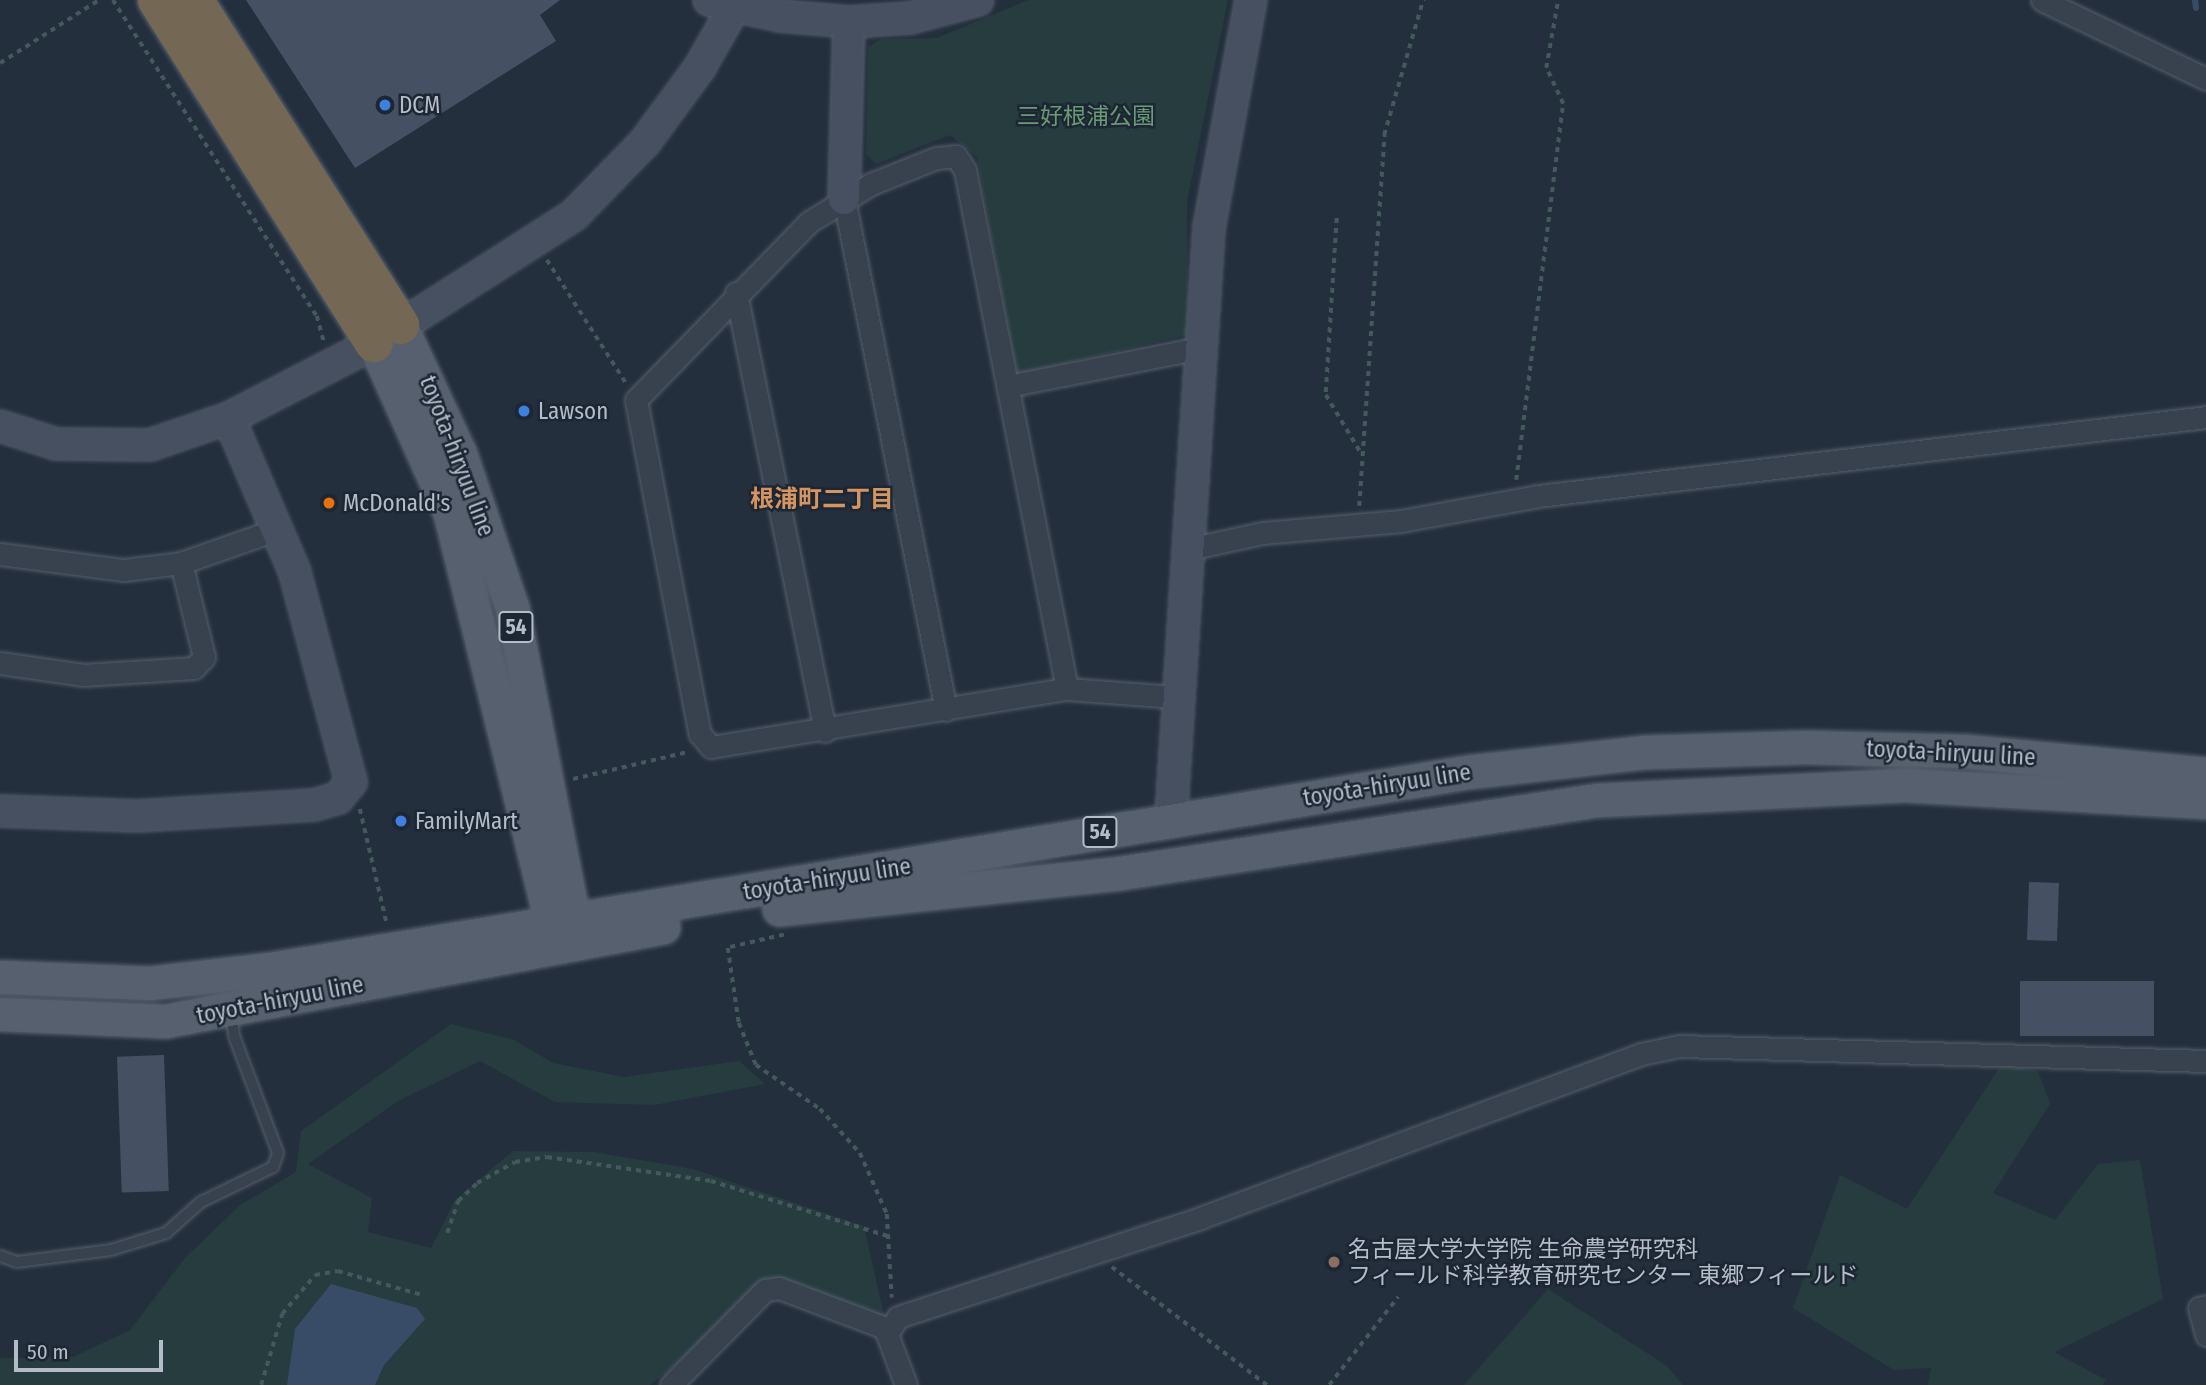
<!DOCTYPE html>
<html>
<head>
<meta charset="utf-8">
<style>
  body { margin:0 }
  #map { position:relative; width:2206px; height:1385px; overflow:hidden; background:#242f3e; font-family:"Fira Sans Condensed","Noto Sans JP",sans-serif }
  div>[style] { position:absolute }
  .green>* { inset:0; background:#263c3f }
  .water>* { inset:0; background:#394c67 }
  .stream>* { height:6px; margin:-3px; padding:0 3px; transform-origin:3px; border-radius:3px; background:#394c67 }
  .building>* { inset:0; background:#455162; transform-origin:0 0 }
  .path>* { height:3.5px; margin-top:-1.75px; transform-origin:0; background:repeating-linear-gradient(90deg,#44595c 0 5px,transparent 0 10px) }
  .roads { filter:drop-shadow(0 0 2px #565f6c) drop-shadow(0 0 2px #565f6c) }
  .lane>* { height:10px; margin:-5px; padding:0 5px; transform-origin:5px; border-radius:5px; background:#38414e }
  .street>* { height:21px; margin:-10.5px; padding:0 10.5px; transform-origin:10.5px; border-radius:10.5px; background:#38414e }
  .secondary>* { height:30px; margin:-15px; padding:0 15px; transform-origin:15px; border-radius:15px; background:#465061 }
  .primary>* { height:33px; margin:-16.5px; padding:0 16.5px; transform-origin:16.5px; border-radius:16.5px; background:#56606e }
  .highway>* { height:38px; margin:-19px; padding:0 19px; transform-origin:19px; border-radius:19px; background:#746855 }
  .dots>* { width:19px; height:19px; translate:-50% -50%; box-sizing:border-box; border:4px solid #1d2633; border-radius:50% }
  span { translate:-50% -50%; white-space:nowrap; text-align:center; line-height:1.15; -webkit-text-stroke:5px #1d2633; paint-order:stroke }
  .shield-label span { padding:2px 5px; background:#1d2633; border:2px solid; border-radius:5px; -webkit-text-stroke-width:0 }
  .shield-label { font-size:21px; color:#b4bcc9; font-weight:700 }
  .poi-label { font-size:23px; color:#b4bcc9 }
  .left { translate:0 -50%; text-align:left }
  .park-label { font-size:23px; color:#6b9a76 }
  .street-label { font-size:23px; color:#b4bcc9 }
  .neighbourhood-label { font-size:24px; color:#d59563; font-weight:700 }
  .scale { position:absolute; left:14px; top:1340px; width:149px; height:32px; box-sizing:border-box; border:4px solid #b4bcc9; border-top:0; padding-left:9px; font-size:21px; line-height:24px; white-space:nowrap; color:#b4bcc9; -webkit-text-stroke:5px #1d2633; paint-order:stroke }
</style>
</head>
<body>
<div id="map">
  <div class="green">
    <div style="clip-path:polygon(1028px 0,1228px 0,1187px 201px,1188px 335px,1017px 374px,977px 157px,950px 135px,876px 164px,866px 154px,868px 47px,881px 39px,937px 38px)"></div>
    <div style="clip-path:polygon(451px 1024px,514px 1040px,553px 1063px,624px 1077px,739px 1061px,765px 1084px,654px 1105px,555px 1102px,480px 1061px,398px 1101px,308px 1164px,372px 1198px,368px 1232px,431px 1248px,455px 1200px,513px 1151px,594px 1152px,693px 1169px,864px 1226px,885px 1320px,780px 1279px,650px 1385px,0 1385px,0 1358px,73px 1357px,130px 1330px,185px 1258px,239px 1206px,296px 1172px,301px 1131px)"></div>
    <div style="clip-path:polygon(2001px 1065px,2038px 1071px,2050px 1104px,1993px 1193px,2055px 1220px,2098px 1164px,2140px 1160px,2163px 1299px,2054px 1352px,2106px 1380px,2103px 1385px,1928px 1385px,1931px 1368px,1894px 1370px,1793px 1308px,1840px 1175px,1907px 1209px)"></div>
    <div style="clip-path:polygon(1548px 1289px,1667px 1366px,1683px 1385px,1464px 1385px)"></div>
  </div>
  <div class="water">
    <div style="clip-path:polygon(331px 1284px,417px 1308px,425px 1319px,384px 1365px,375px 1385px,287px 1385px,295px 1329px)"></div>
  </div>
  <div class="stream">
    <div style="left:2195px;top:0;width:8px;rotate:83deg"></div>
  </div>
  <div class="building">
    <div style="clip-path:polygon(246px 0,560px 0,540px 15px,556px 41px,355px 168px)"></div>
    <div style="left:2029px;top:882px;width:30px;height:58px;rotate:2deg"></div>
    <div style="left:2020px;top:981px;width:134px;height:55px"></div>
    <div style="left:164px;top:1055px;width:136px;height:47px;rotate:88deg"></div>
  </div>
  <div class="path">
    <div style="left:113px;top:0;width:376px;rotate:57.2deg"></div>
    <div style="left:317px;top:316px;width:27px;rotate:75deg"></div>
    <div style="left:0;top:63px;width:117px;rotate:-32.5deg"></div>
    <div style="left:1337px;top:218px;width:177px;rotate:93.6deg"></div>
    <div style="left:1326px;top:395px;width:68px;rotate:58.9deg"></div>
    <div style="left:547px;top:260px;width:146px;rotate:57.3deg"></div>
    <div style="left:1516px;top:480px;width:379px;rotate:-82.9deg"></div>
    <div style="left:1563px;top:104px;width:40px;rotate:-115deg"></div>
    <div style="left:1546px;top:68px;width:69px;rotate:-80deg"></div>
    <div style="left:1359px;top:506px;width:372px;rotate:-86.1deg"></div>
    <div style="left:1384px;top:135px;width:141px;rotate:-73.9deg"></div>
    <div style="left:573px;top:779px;width:118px;rotate:-13.2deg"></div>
    <div style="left:360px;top:809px;width:118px;rotate:76.8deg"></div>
    <div style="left:784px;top:935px;width:57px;rotate:166.9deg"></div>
    <div style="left:728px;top:948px;width:76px;rotate:81.7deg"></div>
    <div style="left:739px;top:1023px;width:45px;rotate:68deg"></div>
    <div style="left:756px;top:1065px;width:78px;rotate:34.5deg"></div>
    <div style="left:820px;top:1109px;width:59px;rotate:47.7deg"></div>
    <div style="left:860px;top:1153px;width:67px;rotate:66.1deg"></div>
    <div style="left:887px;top:1214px;width:84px;rotate:86.6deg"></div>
    <div style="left:447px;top:1233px;width:34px;rotate:-71deg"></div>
    <div style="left:458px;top:1201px;width:26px;rotate:-43deg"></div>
    <div style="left:477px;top:1183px;width:43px;rotate:-28.9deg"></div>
    <div style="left:515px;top:1162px;width:32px;rotate:-9deg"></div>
    <div style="left:547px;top:1157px;width:166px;rotate:8.3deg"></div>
    <div style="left:711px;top:1181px;width:185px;rotate:17.3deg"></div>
    <div style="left:1112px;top:1267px;width:195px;rotate:37.3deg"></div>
    <div style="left:261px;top:1385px;width:74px;rotate:-73.5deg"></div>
    <div style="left:282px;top:1314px;width:51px;rotate:-49.8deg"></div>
    <div style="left:315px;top:1275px;width:23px;rotate:-10deg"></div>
    <div style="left:338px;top:1271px;width:87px;rotate:15.9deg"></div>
    <div style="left:1329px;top:1385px;width:112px;rotate:-51.9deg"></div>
  </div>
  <div class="roads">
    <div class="lane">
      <div style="left:0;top:1256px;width:18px;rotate:19deg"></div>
      <div style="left:17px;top:1262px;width:95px;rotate:-7.3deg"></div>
      <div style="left:111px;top:1250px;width:58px;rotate:-17.2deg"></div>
      <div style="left:166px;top:1233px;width:47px;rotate:-41.5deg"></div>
      <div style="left:201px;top:1202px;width:80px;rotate:-25.9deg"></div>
      <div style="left:273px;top:1167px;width:15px;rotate:-70deg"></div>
      <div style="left:278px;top:1153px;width:125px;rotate:-110.6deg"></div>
      <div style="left:234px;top:1036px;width:25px;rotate:-95deg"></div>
    </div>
    <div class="street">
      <div style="left:2042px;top:0;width:182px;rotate:25.7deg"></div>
      <div style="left:844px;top:199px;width:521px;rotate:78.71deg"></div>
      <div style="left:736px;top:293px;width:447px;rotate:78.5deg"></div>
      <div style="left:1008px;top:386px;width:196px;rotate:-11.2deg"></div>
      <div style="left:1184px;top:550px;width:80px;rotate:-12.3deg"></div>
      <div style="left:1262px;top:533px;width:140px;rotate:-4.9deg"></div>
      <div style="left:1401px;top:521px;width:139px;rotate:-10.3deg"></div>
      <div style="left:1538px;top:496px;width:673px;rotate:-6.74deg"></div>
      <div style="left:0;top:554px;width:125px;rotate:7.4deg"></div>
      <div style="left:124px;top:570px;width:57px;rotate:-7deg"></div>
      <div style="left:181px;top:563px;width:103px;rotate:-19.3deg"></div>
      <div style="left:0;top:663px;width:84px;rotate:8.2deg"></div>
      <div style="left:83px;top:675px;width:111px;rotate:-3.6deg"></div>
      <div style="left:194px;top:668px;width:15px;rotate:-48deg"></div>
      <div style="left:204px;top:657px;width:97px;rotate:-103.7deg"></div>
      <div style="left:1067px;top:689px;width:529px;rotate:-101.12deg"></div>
      <div style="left:965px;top:170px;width:17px;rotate:-123deg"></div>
      <div style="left:956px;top:156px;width:20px;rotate:174deg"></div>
      <div style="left:936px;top:158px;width:70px;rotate:158.2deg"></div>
      <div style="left:871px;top:184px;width:73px;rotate:148.5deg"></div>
      <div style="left:809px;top:222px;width:248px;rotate:134.2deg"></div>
      <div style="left:636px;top:400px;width:340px;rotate:79.2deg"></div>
      <div style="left:700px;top:734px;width:17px;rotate:50deg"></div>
      <div style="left:711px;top:747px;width:361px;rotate:-9.3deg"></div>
      <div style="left:1067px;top:689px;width:108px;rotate:4.2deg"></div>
      <div style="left:2206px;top:1306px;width:7px;rotate:164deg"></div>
      <div style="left:2199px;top:1308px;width:28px;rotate:75deg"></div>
      <div style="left:671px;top:1385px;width:134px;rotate:-45.3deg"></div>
      <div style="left:765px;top:1290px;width:14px;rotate:-8deg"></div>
      <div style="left:779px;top:1288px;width:116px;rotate:20.6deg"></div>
      <div style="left:906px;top:1385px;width:54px;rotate:-110.4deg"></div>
      <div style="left:887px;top:1334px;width:20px;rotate:-57deg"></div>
      <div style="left:898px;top:1317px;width:318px;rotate:-18.1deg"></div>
      <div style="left:1200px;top:1218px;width:471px;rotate:-20.4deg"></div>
      <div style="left:1641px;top:1054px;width:40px;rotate:-12deg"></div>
      <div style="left:1680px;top:1046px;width:526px;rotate:1.63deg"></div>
    </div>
    <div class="secondary">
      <div style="left:709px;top:0;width:74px;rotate:12.5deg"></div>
      <div style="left:781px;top:16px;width:68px;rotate:5deg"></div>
      <div style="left:849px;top:22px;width:61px;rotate:-3.8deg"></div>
      <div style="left:910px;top:18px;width:70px;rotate:-14.8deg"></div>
      <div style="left:844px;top:199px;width:177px;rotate:-88.4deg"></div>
      <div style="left:0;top:426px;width:59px;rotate:17.8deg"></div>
      <div style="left:56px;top:444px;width:94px;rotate:0.6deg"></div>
      <div style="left:150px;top:445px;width:83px;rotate:-18.9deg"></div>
      <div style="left:229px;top:418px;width:163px;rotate:-27.3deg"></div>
      <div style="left:374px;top:343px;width:237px;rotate:-32.6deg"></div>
      <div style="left:574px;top:215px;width:102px;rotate:-45.8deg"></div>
      <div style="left:645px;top:142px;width:93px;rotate:-53.7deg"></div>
      <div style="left:700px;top:67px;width:77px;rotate:-60.4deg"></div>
      <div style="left:0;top:811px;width:138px;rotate:2.1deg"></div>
      <div style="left:138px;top:816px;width:176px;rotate:-3.6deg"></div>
      <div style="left:314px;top:805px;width:25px;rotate:-16deg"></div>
      <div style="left:338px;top:798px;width:21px;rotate:-51deg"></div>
      <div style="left:351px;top:782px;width:220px;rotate:-105deg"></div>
      <div style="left:294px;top:570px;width:165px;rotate:-113.2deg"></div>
      <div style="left:1171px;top:820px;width:593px;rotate:-86.33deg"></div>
      <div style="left:1209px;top:228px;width:232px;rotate:-79.6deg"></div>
    </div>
    <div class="primary">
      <div style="left:400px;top:325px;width:142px;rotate:65.1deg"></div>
      <div style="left:460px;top:454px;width:163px;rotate:71.3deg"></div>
      <div style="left:512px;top:608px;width:340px;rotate:78.8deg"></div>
      <div style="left:374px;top:343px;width:186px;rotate:65.9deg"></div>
      <div style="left:450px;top:513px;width:441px;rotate:76.1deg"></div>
      <div style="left:779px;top:909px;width:343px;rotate:-6deg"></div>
      <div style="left:1120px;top:873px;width:484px;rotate:-8.7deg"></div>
      <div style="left:1598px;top:800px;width:307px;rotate:-2.8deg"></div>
      <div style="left:1905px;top:785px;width:301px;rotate:3.2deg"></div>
      <div style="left:0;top:977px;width:150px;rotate:2.3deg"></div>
      <div style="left:150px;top:983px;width:122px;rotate:-6.6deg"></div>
      <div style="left:271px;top:969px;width:1212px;rotate:-9.35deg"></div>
      <div style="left:1467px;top:772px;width:178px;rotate:-6.4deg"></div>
      <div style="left:1644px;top:752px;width:162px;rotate:-1.8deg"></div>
      <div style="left:1806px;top:747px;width:158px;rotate:1.5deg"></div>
      <div style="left:1964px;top:751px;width:243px;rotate:5.4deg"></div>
      <div style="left:0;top:1014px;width:165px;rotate:2.4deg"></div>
      <div style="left:165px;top:1021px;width:507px;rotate:-10.69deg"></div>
    </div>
    <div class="highway">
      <div style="left:157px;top:0;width:406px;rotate:57.7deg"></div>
      <div style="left:194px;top:0;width:385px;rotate:57.6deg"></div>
    </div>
  </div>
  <div class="dots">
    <div style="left:385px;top:105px;background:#3f7fe0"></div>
    <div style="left:524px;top:411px;background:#3f7fe0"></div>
    <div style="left:329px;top:503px;background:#e8710a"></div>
    <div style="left:401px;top:821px;background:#3f7fe0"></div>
    <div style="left:1334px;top:1262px;background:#8d6e63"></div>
  </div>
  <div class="shield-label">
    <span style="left:516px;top:627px">54</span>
    <span style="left:1100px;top:832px">54</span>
  </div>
  <div class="poi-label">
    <span class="left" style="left:399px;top:105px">DCM</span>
    <span class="left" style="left:538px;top:411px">Lawson</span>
    <span class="left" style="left:343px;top:503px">McDonald's</span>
    <span class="left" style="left:415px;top:821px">FamilyMart</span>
    <span class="left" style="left:1348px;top:1262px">名古屋大学大学院 生命農学研究科<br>フィールド科学教育研究センター 東郷フィールド</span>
  </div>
  <div class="park-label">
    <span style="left:1086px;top:116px">三好根浦公園</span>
  </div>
  <div class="street-label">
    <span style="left:457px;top:456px;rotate:69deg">toyota-hiryuu line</span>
    <span style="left:1951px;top:753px;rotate:3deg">toyota-hiryuu line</span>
    <span style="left:1387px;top:785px;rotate:-9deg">toyota-hiryuu line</span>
    <span style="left:827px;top:879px;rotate:-9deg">toyota-hiryuu line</span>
    <span style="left:280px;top:1000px;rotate:-11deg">toyota-hiryuu line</span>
  </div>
  <div class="neighbourhood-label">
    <span style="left:822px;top:500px">根浦町二丁目</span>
  </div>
  <div class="scale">50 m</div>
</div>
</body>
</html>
